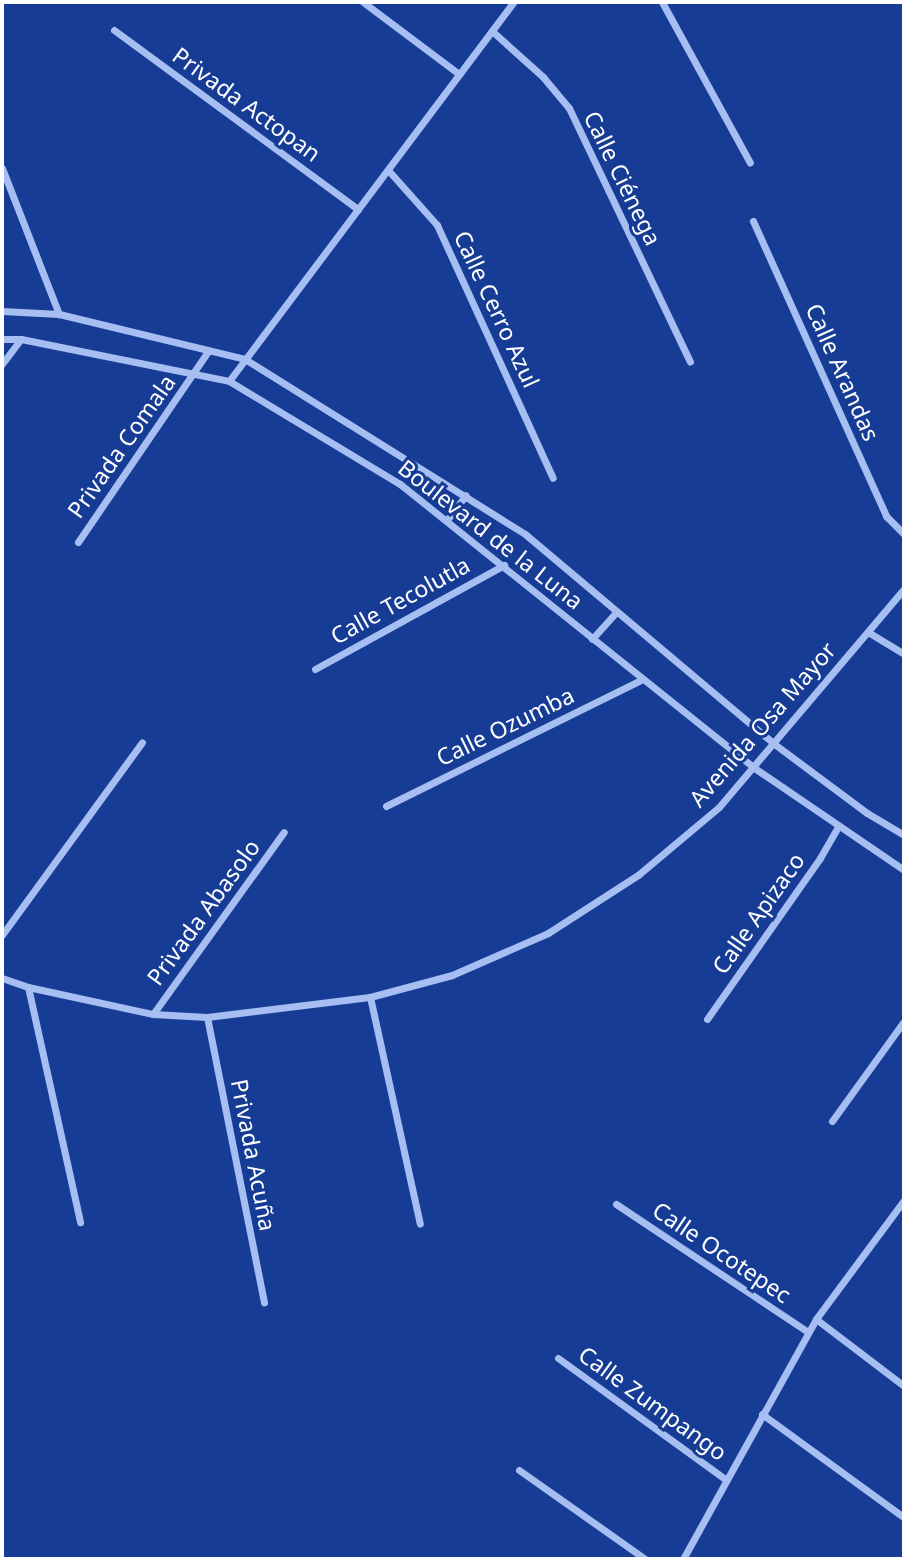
<!DOCTYPE html>
<html>
<head>
<meta charset="utf-8">
<style>
  body { margin:0 }
  #map { position:relative; width:906px; height:1561px; overflow:hidden; background:#163c95; font-family:"Noto Sans",sans-serif }
  div>[style] { position:absolute }
  .minor>* { height:7px; margin:-3.5px; padding:0 3.5px; transform-origin:3.5px; border-radius:3.5px; background:#a6bef1 }
  span { translate:-50% -50%; white-space:nowrap; text-align:center; line-height:1.15; -webkit-text-stroke:6px #163c95; paint-order:stroke }
  .street-label { font-size:23px; color:#fff }
  .frame { position:absolute; inset:0; border:4px solid #fff; pointer-events:none }
</style>
</head>
<body>
<div id="map">
  <div class="minor">
    <div style="left:363px;top:2px;width:120px;rotate:36.9deg"></div>
    <div style="left:662px;top:2px;width:183px;rotate:61.3deg"></div>
    <div style="left:114px;top:30px;width:303px;rotate:36.3deg"></div>
    <div style="left:492px;top:31px;width:69px;rotate:42deg"></div>
    <div style="left:543px;top:77px;width:40px;rotate:50deg"></div>
    <div style="left:569px;top:108px;width:281px;rotate:64.5deg"></div>
    <div style="left:2px;top:168px;width:157px;rotate:68.7deg"></div>
    <div style="left:388px;top:170px;width:74px;rotate:48.3deg"></div>
    <div style="left:437px;top:225px;width:278px;rotate:65.4deg"></div>
    <div style="left:753px;top:221px;width:324px;rotate:65.7deg"></div>
    <div style="left:886px;top:516px;width:25px;rotate:45deg"></div>
    <div style="left:2px;top:311px;width:57px;rotate:3deg"></div>
    <div style="left:59px;top:314px;width:191px;rotate:13.6deg"></div>
    <div style="left:245px;top:359px;width:330px;rotate:32deg"></div>
    <div style="left:525px;top:534px;width:324px;rotate:40.1deg"></div>
    <div style="left:773px;top:743px;width:117px;rotate:36.7deg"></div>
    <div style="left:867px;top:813px;width:43px;rotate:30.7deg"></div>
    <div style="left:2px;top:339px;width:19px"></div>
    <div style="left:21px;top:339px;width:212px;rotate:11.4deg"></div>
    <div style="left:229px;top:381px;width:200px;rotate:31.1deg"></div>
    <div style="left:400px;top:484px;width:452px;rotate:38.7deg"></div>
    <div style="left:753px;top:767px;width:183px;rotate:34.3deg"></div>
    <div style="left:2px;top:364px;width:31px;rotate:-53deg"></div>
    <div style="left:229px;top:381px;width:474px;rotate:-53.1deg"></div>
    <div style="left:447px;top:520px;width:31px;rotate:-53deg"></div>
    <div style="left:78px;top:542px;width:232px;rotate:-55.7deg"></div>
    <div style="left:868px;top:632px;width:42px;rotate:31.4deg"></div>
    <div style="left:592px;top:639px;width:36px;rotate:-48deg"></div>
    <div style="left:315px;top:669px;width:216px;rotate:-28.8deg"></div>
    <div style="left:386px;top:806px;width:284px;rotate:-26.3deg"></div>
    <div style="left:2px;top:935px;width:238px;rotate:-54deg"></div>
    <div style="left:2px;top:978px;width:28px;rotate:19deg"></div>
    <div style="left:28px;top:987px;width:128px;rotate:12.2deg"></div>
    <div style="left:153px;top:1014px;width:54px;rotate:3.2deg"></div>
    <div style="left:207px;top:1017px;width:164px;rotate:-7deg"></div>
    <div style="left:370px;top:997px;width:85px;rotate:-15deg"></div>
    <div style="left:452px;top:975px;width:105px;rotate:-23.6deg"></div>
    <div style="left:548px;top:933px;width:107px;rotate:-32.8deg"></div>
    <div style="left:638px;top:875px;width:106px;rotate:-40deg"></div>
    <div style="left:719px;top:807px;width:286px;rotate:-49.7deg"></div>
    <div style="left:28px;top:987px;width:241px;rotate:77.5deg"></div>
    <div style="left:370px;top:997px;width:232px;rotate:77.6deg"></div>
    <div style="left:153px;top:1014px;width:224px;rotate:-54.3deg"></div>
    <div style="left:207px;top:1017px;width:291px;rotate:78.7deg"></div>
    <div style="left:707px;top:1019px;width:197px;rotate:-54.9deg"></div>
    <div style="left:820px;top:858px;width:36px;rotate:-60deg"></div>
    <div style="left:832px;top:1121px;width:123px;rotate:-54.2deg"></div>
    <div style="left:616px;top:1204px;width:231px;rotate:33.7deg"></div>
    <div style="left:816px;top:1319px;width:111px;rotate:37.3deg"></div>
    <div style="left:558px;top:1358px;width:206px;rotate:35.9deg"></div>
    <div style="left:762px;top:1414px;width:173px;rotate:36.1deg"></div>
    <div style="left:519px;top:1470px;width:154px;rotate:35.2deg"></div>
    <div style="left:683px;top:1559px;width:274px;rotate:-61deg"></div>
    <div style="left:816px;top:1319px;width:148px;rotate:-53.5deg"></div>
  </div>
  <div class="street-label">
    <span style="left:247px;top:104px;rotate:36deg">Privada Actopan</span>
    <span style="left:623px;top:178px;rotate:64deg">Calle Ciénega</span>
    <span style="left:497px;top:309px;rotate:65deg">Calle Cerro Azul</span>
    <span style="left:843px;top:372px;rotate:66deg">Calle Arandas</span>
    <span style="left:121px;top:446px;rotate:-55deg">Privada Comala</span>
    <span style="left:491px;top:534px;rotate:38deg">Boulevard de la Luna</span>
    <span style="left:400px;top:600px;rotate:-29deg">Calle Tecolutla</span>
    <span style="left:762px;top:724px;rotate:-49deg">Avenida Osa Mayor</span>
    <span style="left:505px;top:726px;rotate:-26deg">Calle Ozumba</span>
    <span style="left:203px;top:912px;rotate:-54deg">Privada Abasolo</span>
    <span style="left:758px;top:913px;rotate:-55deg">Calle Apizaco</span>
    <span style="left:254px;top:1155px;rotate:79deg">Privada Acuña</span>
    <span style="left:722px;top:1252px;rotate:34deg">Calle Ocotepec</span>
    <span style="left:653px;top:1403px;rotate:36deg">Calle Zumpango</span>
  </div>
  <div class="frame"></div>
</div>
</body>
</html>
